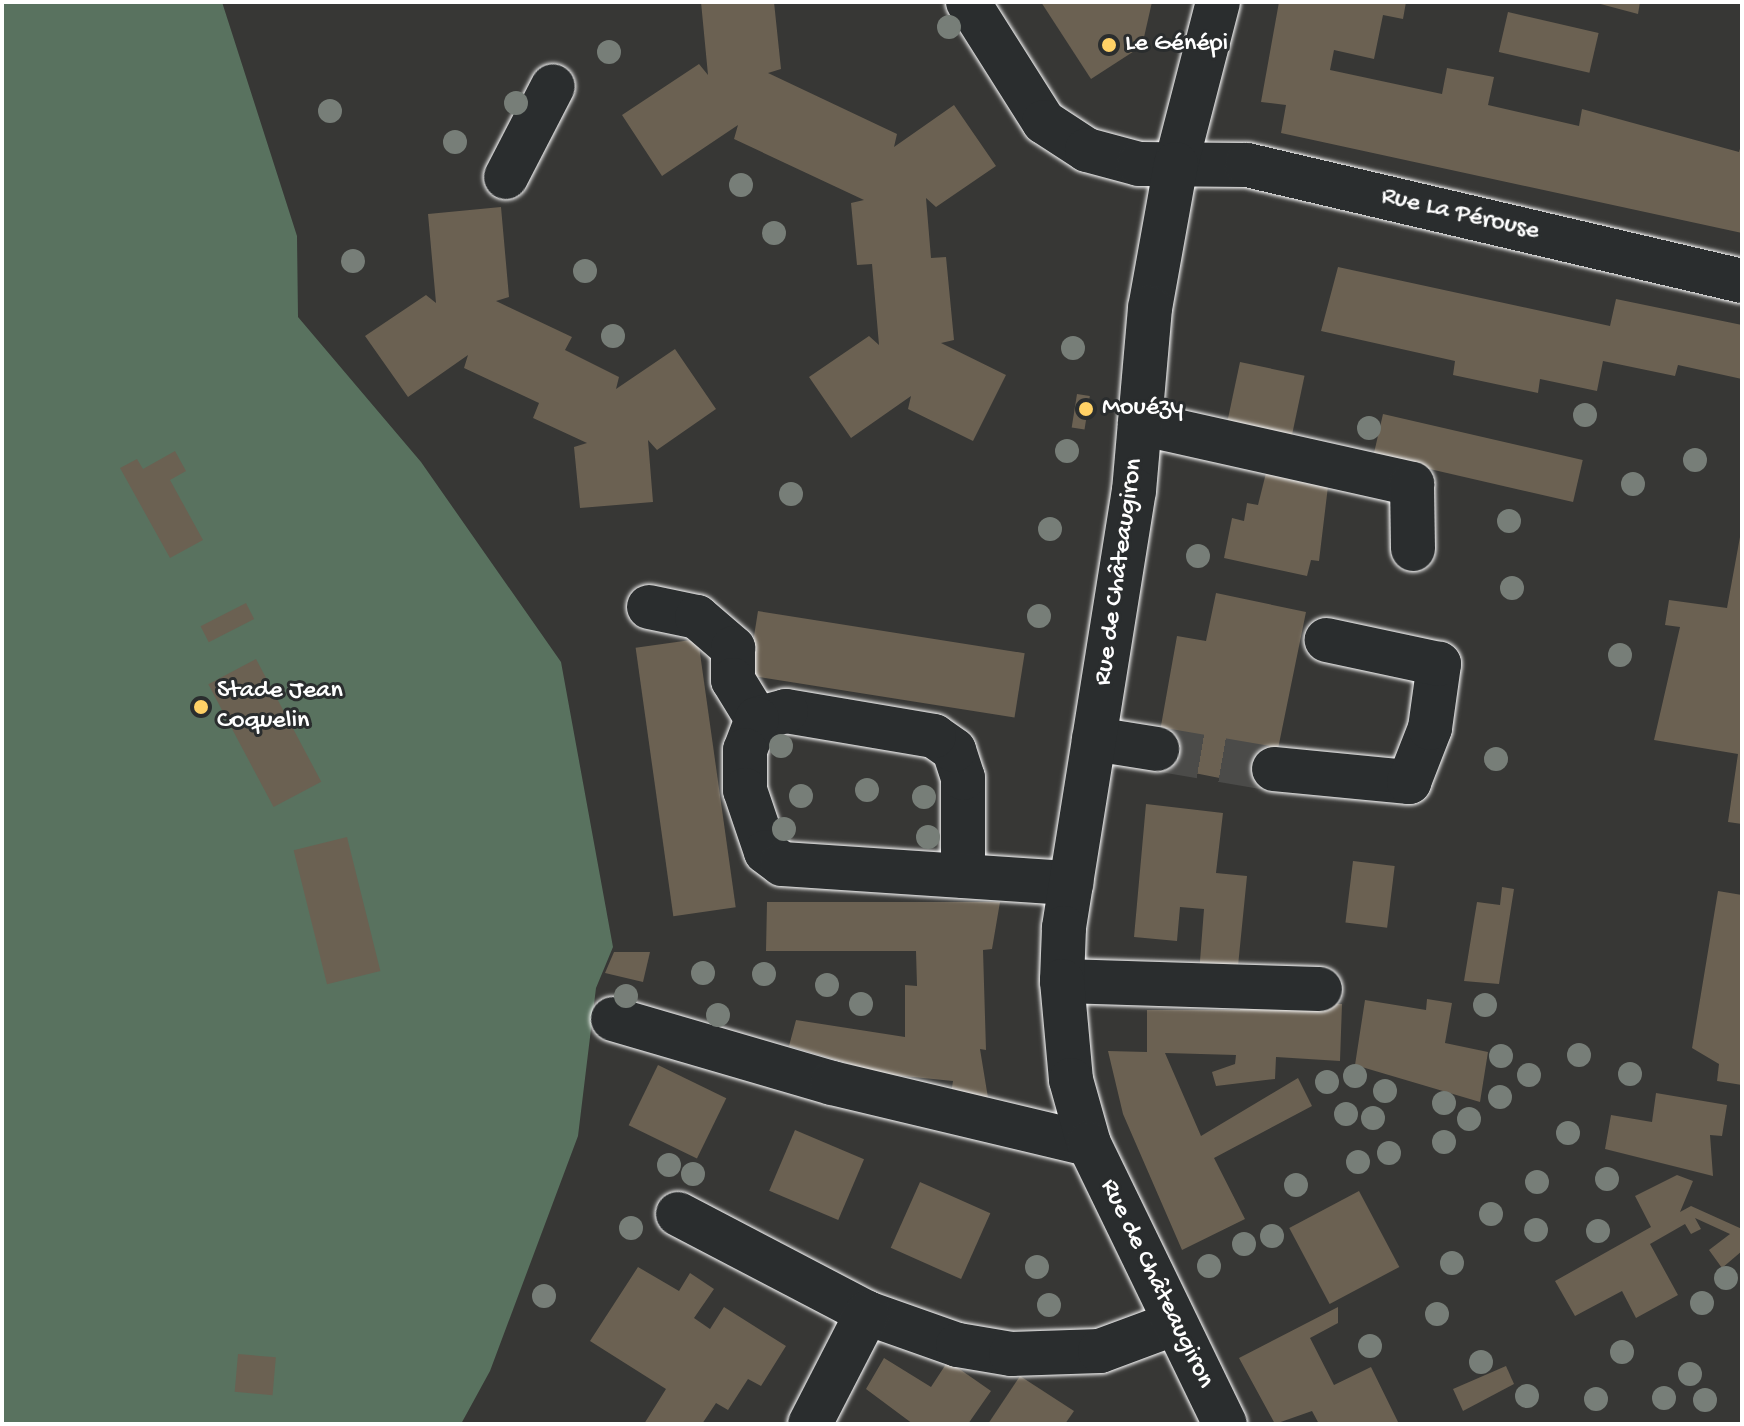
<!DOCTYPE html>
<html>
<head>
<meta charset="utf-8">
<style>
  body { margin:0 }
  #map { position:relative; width:1744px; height:1426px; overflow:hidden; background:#373735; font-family:"Gochi Hand",sans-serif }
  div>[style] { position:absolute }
  .green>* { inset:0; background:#59725f }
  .building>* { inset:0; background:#6b6152; transform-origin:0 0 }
  .minor-tunnel>* { height:44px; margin-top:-22px; transform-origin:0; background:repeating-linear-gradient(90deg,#4b4b49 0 44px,transparent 0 66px) }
  .roads { filter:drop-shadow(0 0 2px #fff) drop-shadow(0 0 2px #fff) }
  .minor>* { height:44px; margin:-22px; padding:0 22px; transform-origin:22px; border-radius:22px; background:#2a2d2e }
  .major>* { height:44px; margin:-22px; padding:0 22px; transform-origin:22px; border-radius:22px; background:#2a2d2e }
  .trees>* { width:24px; height:24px; margin:-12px; border-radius:50%; background:#777e78 }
  .dots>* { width:22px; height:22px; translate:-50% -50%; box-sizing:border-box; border:4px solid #2a2d2e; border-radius:50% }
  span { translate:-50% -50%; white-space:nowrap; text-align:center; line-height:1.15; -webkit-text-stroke:6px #2a2d2e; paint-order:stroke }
  .poi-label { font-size:26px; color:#fff }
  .left { translate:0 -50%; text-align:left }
  .street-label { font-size:26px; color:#fff }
  .frame { position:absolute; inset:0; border:4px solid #fff; pointer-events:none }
</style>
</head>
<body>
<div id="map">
  <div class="green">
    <div style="clip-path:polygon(2px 2px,222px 2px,297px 236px,298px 317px,421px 462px,561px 662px,613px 947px,596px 988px,578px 1136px,490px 1371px,461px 1424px,2px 1424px)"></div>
  </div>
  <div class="building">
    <div style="clip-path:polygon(701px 2px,774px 2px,781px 69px,768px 73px,897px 134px,894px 147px,954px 105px,996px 166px,936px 207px,926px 198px,931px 258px,946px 257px,954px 340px,941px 343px,1006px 375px,973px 441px,908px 409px,911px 396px,851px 438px,809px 377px,869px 336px,879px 345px,872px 264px,857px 265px,851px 203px,864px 200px,734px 139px,738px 125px,662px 176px,622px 115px,699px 64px,708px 75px)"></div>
    <div style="clip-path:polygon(1041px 2px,1152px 2px,1142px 46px,1091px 79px)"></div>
    <div style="clip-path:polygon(1279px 2px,1406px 2px,1403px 19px,1383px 15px,1374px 59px,1334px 50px,1330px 70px,1442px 94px,1447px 68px,1494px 77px,1488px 105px,1579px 126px,1582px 109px,1739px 152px,1742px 142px,1742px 233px,1281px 133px,1286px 105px,1261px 102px)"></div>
    <div style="clip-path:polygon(1593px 2px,1640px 2px,1638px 14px)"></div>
    <div style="left:1508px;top:12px;width:93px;height:41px;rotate:13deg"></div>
    <div style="clip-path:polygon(501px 207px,509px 297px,496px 301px,572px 337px,565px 350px,619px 377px,616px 389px,675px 349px,716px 409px,657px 450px,648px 440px,653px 502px,580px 508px,574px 447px,587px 443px,533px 418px,539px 403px,464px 368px,468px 355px,408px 397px,365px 336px,426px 295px,436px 303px,428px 214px)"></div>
    <div style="clip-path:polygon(1338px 267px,1610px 326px,1616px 299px,1742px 325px,1742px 379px,1678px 365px,1675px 376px,1603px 361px,1597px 391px,1540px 379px,1538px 393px,1453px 375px,1455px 361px,1321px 331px)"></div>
    <div style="left:1240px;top:362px;width:66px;height:61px;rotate:12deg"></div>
    <div style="left:1077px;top:394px;width:13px;height:34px;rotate:9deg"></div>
    <div style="left:1383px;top:414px;width:205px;height:43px;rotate:13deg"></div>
    <div style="clip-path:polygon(175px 451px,186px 471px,170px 480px,203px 540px,170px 558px,120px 468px,137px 459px,143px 469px)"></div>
    <div style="clip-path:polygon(1268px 465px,1329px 478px,1319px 561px,1311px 560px,1307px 576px,1224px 558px,1232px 518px,1244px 521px,1247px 503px,1258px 505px)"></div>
    <div style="clip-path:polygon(1742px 526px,1742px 824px,1728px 822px,1738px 754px,1654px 740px,1680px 627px,1665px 625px,1669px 600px,1727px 608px)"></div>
    <div style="clip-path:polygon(1216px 593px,1306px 612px,1270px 788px,1154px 765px,1177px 636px,1206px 641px)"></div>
    <div style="left:246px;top:603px;width:18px;height:51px;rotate:63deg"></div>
    <div style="left:758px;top:611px;width:270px;height:65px;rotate:9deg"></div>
    <div style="left:698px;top:639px;width:271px;height:63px;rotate:82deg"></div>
    <div style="left:256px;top:659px;width:139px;height:54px;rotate:62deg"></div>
    <div style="clip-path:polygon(1146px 804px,1223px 813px,1216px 873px,1247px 876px,1237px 976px,1199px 974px,1204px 909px,1180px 907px,1177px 941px,1134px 937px)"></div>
    <div style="left:347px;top:837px;width:138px;height:55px;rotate:76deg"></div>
    <div style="left:1353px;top:861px;width:42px;height:62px;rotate:7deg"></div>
    <div style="clip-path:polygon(1502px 887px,1514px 889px,1499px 984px,1464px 981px,1477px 902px,1500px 905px)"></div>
    <div style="clip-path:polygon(1718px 891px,1742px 895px,1742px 1085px,1717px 1081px,1719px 1064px,1692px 1048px)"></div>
    <div style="clip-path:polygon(767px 902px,1000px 902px,992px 949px,983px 950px,986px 1050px,980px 1049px,989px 1104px,951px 1094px,953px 1081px,883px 1074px,789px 1046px,796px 1020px,905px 1037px,905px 985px,917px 986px,916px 951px,766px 951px)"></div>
    <div style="clip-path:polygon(614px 952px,650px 952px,643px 982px,605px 973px)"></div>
    <div style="clip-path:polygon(1427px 999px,1452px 1003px,1445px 1043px,1488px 1052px,1480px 1102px,1355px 1065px,1365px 1000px,1426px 1010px)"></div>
    <div style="clip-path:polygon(1241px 1003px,1342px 1004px,1340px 1061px,1276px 1057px,1275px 1079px,1216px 1086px,1212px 1072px,1235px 1064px,1236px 1055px,1165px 1053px,1201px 1136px,1298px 1078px,1312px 1106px,1214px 1158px,1245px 1219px,1182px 1250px,1123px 1114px,1108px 1051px,1147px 1052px,1147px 1010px,1240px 1010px)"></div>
    <div style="left:658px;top:1065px;width:76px;height:67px;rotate:26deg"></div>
    <div style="clip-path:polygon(1656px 1093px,1727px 1105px,1722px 1136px,1710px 1135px,1713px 1176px,1605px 1149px,1611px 1115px,1652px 1122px)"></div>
    <div style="left:795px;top:1130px;width:75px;height:66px;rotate:23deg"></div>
    <div style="clip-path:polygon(1677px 1175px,1693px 1181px,1680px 1212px,1691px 1206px,1742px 1229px,1742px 1251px,1722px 1268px,1709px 1250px,1730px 1234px,1695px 1218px,1701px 1229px,1691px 1234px,1685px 1224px,1650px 1244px,1678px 1295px,1636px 1318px,1622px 1291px,1575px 1316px,1555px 1281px,1651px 1227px,1635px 1196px)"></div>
    <div style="left:920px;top:1182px;width:77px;height:72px;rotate:24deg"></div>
    <div style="left:1359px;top:1191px;width:86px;height:79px;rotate:62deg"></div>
    <div style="clip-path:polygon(638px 1267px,679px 1291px,690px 1273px,714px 1289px,694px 1318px,710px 1329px,724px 1307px,786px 1346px,761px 1386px,748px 1379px,728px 1410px,716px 1403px,702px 1424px,644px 1424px,666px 1389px,590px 1341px)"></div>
    <div style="clip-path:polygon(1338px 1307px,1338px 1323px,1310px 1338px,1334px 1385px,1371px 1367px,1399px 1424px,1319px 1424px,1312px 1411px,1275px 1424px,1239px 1358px)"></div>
    <div style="left:238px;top:1354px;width:38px;height:38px;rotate:5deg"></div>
    <div style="clip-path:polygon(884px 1358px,931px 1387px,948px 1361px,991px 1391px,968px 1424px,913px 1424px,866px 1389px)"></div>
    <div style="clip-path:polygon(1506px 1366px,1514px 1384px,1463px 1411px,1453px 1389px)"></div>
    <div style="clip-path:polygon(1020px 1376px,1074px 1411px,1065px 1424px,988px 1424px)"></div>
  </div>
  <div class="minor-tunnel">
    <div style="left:1157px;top:749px;width:119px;rotate:9.7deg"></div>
  </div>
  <div class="roads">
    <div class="minor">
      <div style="left:968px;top:2px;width:142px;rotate:57.7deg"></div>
      <div style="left:1044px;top:122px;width:51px;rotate:33.1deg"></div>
      <div style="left:1087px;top:150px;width:54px;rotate:15.1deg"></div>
      <div style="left:1139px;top:164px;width:108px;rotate:0.5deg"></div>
      <div style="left:1247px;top:165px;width:508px;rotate:13.19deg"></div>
      <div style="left:506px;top:177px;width:102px;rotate:-62.7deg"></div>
      <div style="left:1140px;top:423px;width:279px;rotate:12.6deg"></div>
      <div style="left:1412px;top:484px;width:65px;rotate:89.1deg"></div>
      <div style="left:649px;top:607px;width:49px;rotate:11.8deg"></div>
      <div style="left:697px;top:617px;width:48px;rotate:40.7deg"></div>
      <div style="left:733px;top:648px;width:32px;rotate:90deg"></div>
      <div style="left:733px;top:680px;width:46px;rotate:58.4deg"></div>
      <div style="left:1094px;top:739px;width:64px;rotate:9deg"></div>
      <div style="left:1274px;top:769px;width:136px;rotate:5.5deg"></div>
      <div style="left:1409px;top:782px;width:58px;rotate:-68.7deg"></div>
      <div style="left:1430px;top:728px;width:65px;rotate:-82deg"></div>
      <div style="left:1439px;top:664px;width:115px;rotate:-167.9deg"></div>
      <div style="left:963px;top:876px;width:98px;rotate:-90deg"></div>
      <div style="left:963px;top:778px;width:29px;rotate:-108deg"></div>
      <div style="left:954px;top:750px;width:24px;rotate:-145deg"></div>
      <div style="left:934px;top:736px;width:150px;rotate:-170.4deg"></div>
      <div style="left:786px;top:711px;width:30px;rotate:165deg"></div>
      <div style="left:757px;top:719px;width:33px;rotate:111deg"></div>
      <div style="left:745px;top:750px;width:40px;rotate:90deg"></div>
      <div style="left:745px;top:790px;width:65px;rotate:71.3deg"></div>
      <div style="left:766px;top:852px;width:20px;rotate:37deg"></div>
      <div style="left:782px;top:864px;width:290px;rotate:3.8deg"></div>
      <div style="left:1062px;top:981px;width:258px;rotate:1.8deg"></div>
      <div style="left:613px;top:1019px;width:228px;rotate:16.3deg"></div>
      <div style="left:832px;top:1083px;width:264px;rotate:13.4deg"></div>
      <div style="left:678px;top:1214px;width:213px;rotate:27.6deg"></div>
      <div style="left:867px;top:1313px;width:96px;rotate:19.4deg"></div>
      <div style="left:958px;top:1345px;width:54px;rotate:9.6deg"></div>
      <div style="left:1011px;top:1354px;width:89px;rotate:-1.9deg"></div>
      <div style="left:1100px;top:1351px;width:78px;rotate:-20.3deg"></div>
      <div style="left:810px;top:1424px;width:125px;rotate:-62.8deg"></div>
    </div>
    <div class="major">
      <div style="left:1218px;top:2px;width:167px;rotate:104.5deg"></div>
      <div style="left:1176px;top:164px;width:146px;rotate:100.2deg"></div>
      <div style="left:1150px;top:308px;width:183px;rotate:95deg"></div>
      <div style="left:1134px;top:490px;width:444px;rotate:99.1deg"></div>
      <div style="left:1064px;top:928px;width:53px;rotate:92.2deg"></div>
      <div style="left:1062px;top:981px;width:99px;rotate:84.8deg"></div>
      <div style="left:1071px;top:1080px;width:66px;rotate:74.3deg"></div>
      <div style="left:1089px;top:1144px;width:311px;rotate:64.1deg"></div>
    </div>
  </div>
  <div class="trees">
    <div style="left:949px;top:27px"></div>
    <div style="left:609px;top:52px"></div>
    <div style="left:516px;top:103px"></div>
    <div style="left:330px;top:111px"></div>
    <div style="left:455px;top:142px"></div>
    <div style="left:741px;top:185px"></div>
    <div style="left:774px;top:233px"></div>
    <div style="left:353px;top:261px"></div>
    <div style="left:585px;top:271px"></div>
    <div style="left:613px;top:336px"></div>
    <div style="left:1073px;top:348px"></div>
    <div style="left:1585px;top:415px"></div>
    <div style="left:1369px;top:428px"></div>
    <div style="left:1067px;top:451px"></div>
    <div style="left:1695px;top:460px"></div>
    <div style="left:1633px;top:484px"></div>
    <div style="left:791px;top:494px"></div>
    <div style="left:1509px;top:521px"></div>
    <div style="left:1050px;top:529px"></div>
    <div style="left:1198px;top:556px"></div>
    <div style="left:1512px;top:588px"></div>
    <div style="left:1039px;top:616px"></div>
    <div style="left:1620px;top:655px"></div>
    <div style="left:781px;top:746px"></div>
    <div style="left:1496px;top:759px"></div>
    <div style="left:867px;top:790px"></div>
    <div style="left:801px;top:796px"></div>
    <div style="left:924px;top:797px"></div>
    <div style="left:784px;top:829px"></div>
    <div style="left:928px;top:837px"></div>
    <div style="left:703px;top:973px"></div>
    <div style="left:764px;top:974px"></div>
    <div style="left:827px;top:985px"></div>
    <div style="left:626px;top:996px"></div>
    <div style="left:861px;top:1004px"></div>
    <div style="left:1485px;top:1005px"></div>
    <div style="left:718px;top:1015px"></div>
    <div style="left:1579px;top:1055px"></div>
    <div style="left:1501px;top:1056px"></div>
    <div style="left:1630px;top:1074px"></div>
    <div style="left:1529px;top:1075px"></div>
    <div style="left:1355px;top:1076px"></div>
    <div style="left:1327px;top:1082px"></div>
    <div style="left:1385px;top:1091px"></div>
    <div style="left:1500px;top:1097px"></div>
    <div style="left:1444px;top:1103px"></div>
    <div style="left:1346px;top:1114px"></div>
    <div style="left:1373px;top:1118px"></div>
    <div style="left:1469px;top:1119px"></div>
    <div style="left:1568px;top:1133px"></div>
    <div style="left:1444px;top:1142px"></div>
    <div style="left:1389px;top:1153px"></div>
    <div style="left:1358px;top:1162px"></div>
    <div style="left:669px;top:1165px"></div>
    <div style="left:693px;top:1174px"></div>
    <div style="left:1607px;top:1179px"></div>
    <div style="left:1537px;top:1182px"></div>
    <div style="left:1296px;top:1185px"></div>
    <div style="left:1491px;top:1214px"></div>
    <div style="left:631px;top:1228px"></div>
    <div style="left:1536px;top:1230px"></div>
    <div style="left:1598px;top:1231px"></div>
    <div style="left:1272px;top:1236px"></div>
    <div style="left:1244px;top:1244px"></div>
    <div style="left:1452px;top:1263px"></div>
    <div style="left:1209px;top:1266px"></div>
    <div style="left:1037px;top:1267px"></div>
    <div style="left:1726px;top:1278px"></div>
    <div style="left:544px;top:1296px"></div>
    <div style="left:1702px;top:1303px"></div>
    <div style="left:1049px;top:1305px"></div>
    <div style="left:1437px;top:1314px"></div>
    <div style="left:1370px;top:1346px"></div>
    <div style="left:1622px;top:1352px"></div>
    <div style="left:1481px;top:1362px"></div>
    <div style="left:1690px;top:1374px"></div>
    <div style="left:1527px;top:1396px"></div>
    <div style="left:1664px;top:1398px"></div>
    <div style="left:1596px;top:1399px"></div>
    <div style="left:1705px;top:1400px"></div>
  </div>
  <div class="dots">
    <div style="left:1109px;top:45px;background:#ffd166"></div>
    <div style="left:1086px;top:409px;background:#ffd166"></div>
    <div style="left:201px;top:707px;background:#ffd166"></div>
  </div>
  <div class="poi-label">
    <span class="left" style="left:1125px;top:45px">Le Génépi</span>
    <span class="left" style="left:1102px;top:409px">Mouézy</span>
    <span class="left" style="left:217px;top:707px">Stade Jean<br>Coquelin</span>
  </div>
  <div class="street-label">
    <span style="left:1460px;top:215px;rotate:13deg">Rue La Pérouse</span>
    <span style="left:1120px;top:572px;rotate:-82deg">Rue de Châteaugiron</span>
    <span style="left:1156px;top:1284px;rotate:64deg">Rue de Châteaugiron</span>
  </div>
  <div class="frame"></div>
</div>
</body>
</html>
